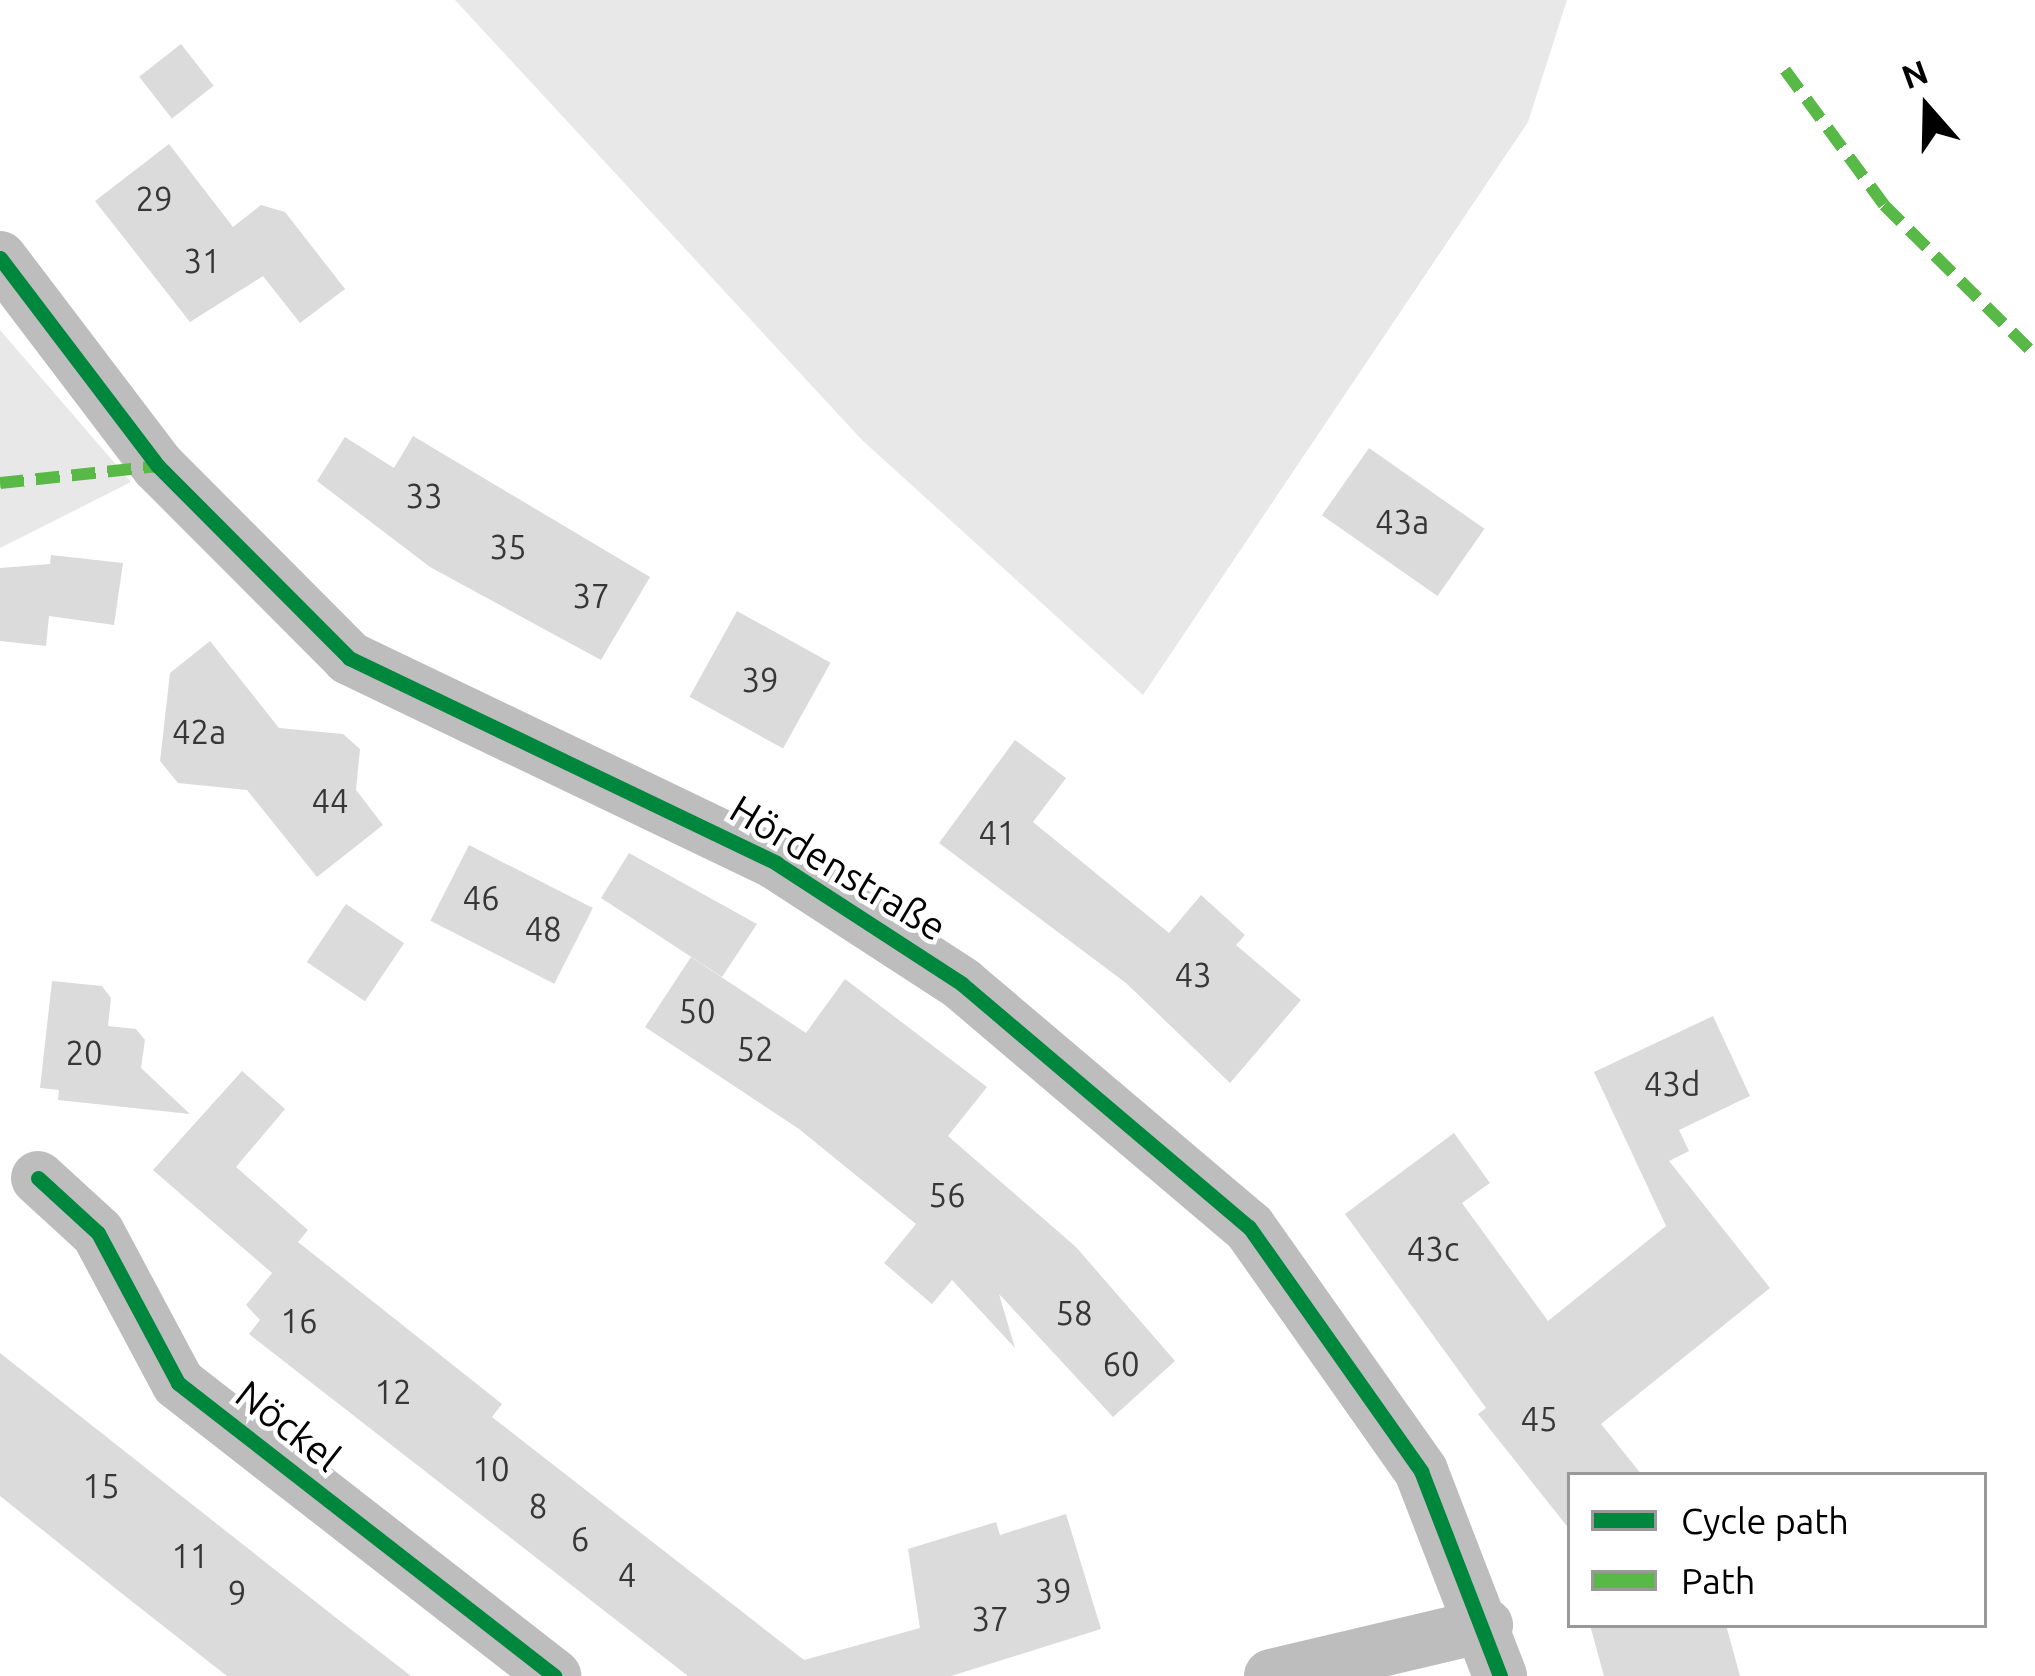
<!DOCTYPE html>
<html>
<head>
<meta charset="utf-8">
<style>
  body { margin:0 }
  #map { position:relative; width:2035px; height:1676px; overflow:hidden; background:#fff; font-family:Ubuntu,sans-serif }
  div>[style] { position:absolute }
  .green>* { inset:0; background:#e8e8e8 }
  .building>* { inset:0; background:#dbdbdb; transform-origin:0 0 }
  .street>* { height:54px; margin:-27px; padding:0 27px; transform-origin:27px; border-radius:27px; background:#bdbdbd }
  .quiet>* { height:12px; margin-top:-6px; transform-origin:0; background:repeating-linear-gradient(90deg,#58b947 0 24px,transparent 0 36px) }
  .cycleway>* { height:15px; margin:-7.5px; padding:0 7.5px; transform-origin:7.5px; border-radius:7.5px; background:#00873e }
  span { translate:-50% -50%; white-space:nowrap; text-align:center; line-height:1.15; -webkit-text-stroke:9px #fff; paint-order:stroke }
  .number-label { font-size:33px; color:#373737 }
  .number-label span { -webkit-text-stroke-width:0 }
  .street-label { font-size:39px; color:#000 }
  .legend { position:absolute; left:1567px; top:1472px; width:420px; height:156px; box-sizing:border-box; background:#fff; border:3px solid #999; margin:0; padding:15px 21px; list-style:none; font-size:36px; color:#000 }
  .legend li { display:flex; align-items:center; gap:24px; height:60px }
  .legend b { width:60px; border:3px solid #999 }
  .north { position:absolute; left:1867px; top:48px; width:120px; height:120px; -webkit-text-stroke:9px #fff; paint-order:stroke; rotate:340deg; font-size:33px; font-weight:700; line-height:48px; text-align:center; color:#000 }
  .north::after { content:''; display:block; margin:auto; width:42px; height:54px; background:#000; clip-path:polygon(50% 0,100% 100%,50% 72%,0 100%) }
</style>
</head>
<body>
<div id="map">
  <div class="green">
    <div style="clip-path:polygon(455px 0,1567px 0,1528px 122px,1143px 695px,862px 440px)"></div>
    <div style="clip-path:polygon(0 330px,131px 482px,0 548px)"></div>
  </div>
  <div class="building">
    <div style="left:181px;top:44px;width:53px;height:53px;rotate:52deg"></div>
    <div style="clip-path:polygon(169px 144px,233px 227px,261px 205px,285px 212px,345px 289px,300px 323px,263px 276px,190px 322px,95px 201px)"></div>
    <div style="clip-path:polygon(413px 436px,650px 577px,601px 660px,430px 567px,317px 481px,345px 437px,394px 468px)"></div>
    <div style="left:1369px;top:448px;width:141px;height:82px;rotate:35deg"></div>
    <div style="clip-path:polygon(51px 555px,123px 563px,114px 625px,49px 616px,46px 646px,0 641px,0 568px,50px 564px)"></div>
    <div style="left:737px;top:611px;width:107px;height:98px;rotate:29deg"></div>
    <div style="clip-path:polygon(210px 641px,279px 728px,343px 734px,360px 749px,356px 790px,383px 825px,317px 877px,247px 790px,178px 783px,160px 761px,170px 673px)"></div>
    <div style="clip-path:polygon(1015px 740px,1066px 778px,1033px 822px,1169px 933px,1201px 895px,1245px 935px,1236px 945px,1301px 1000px,1230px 1083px,1126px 983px,939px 843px)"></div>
    <div style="left:469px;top:845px;width:139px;height:85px;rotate:27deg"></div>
    <div style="clip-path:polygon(629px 853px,757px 924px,722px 977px,601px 898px)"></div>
    <div style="left:346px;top:904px;width:70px;height:70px;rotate:34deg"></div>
    <div style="clip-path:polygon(691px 957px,806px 1033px,845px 979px,987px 1087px,948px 1136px,1076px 1247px,1175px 1361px,1113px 1417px,999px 1294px,1015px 1348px,952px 1280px,932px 1304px,884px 1263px,916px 1224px,799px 1129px,645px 1027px)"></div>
    <div style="clip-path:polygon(52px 981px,102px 986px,111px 998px,108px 1026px,136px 1029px,145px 1040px,141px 1068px,190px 1114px,58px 1100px,59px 1090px,40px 1088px)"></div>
    <div style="clip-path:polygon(1713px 1016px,1750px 1096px,1679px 1130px,1689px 1151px,1669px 1161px,1770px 1288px,1601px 1424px,1642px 1475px,1570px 1475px,1570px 1530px,1478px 1414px,1486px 1408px,1345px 1214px,1454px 1133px,1490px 1183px,1462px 1203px,1548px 1321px,1666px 1226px,1594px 1072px)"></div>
    <div style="clip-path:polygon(242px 1071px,285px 1109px,236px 1167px,308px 1230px,298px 1242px,502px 1404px,492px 1417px,804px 1660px,920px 1628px,908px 1549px,996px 1522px,1000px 1535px,1066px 1514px,1101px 1629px,951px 1676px,688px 1676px,249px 1334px,260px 1320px,246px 1305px,286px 1256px,272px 1273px,153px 1170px)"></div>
    <div style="clip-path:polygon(0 1353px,335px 1617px,411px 1676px,227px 1676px,125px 1596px,0 1496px)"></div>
    <div style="clip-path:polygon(1590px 1625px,1726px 1625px,1740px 1676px,1604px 1676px)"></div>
  </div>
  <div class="street">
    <div style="left:0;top:258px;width:261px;rotate:52.8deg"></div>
    <div style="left:158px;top:466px;width:271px;rotate:45.1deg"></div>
    <div style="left:349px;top:658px;width:474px;rotate:25.6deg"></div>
    <div style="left:776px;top:863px;width:222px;rotate:33deg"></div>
    <div style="left:962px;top:984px;width:376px;rotate:40.3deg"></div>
    <div style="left:1249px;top:1227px;width:299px;rotate:54.8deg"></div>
    <div style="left:1421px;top:1471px;width:220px;rotate:68.9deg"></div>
    <div style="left:38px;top:1178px;width:81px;rotate:42.5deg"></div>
    <div style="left:98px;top:1233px;width:170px;rotate:61.9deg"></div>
    <div style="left:178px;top:1383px;width:477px;rotate:37.9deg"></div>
    <div style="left:1271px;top:1676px;width:221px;rotate:-13.3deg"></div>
  </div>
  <div class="quiet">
    <div style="left:1785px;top:70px;width:167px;rotate:53.7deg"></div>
    <div style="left:1884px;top:205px;width:213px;rotate:44.8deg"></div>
    <div style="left:0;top:483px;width:159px;rotate:-6.1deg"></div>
  </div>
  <div class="cycleway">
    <div style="left:0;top:258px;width:261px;rotate:52.8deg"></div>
    <div style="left:158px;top:466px;width:271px;rotate:45.1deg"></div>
    <div style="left:349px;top:658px;width:474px;rotate:25.6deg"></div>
    <div style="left:776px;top:863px;width:222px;rotate:33deg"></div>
    <div style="left:962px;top:984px;width:376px;rotate:40.3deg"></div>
    <div style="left:1249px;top:1227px;width:299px;rotate:54.8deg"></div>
    <div style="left:1421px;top:1471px;width:220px;rotate:68.9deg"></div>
    <div style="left:38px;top:1178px;width:81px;rotate:42.5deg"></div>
    <div style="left:98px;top:1233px;width:170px;rotate:61.9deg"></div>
    <div style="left:178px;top:1383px;width:477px;rotate:37.9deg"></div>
  </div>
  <div class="number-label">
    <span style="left:154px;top:199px">29</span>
    <span style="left:202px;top:261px">31</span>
    <span style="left:424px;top:496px">33</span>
    <span style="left:1402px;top:522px">43a</span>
    <span style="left:508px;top:547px">35</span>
    <span style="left:591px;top:596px">37</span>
    <span style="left:760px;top:680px">39</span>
    <span style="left:199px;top:732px">42a</span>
    <span style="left:330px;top:801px">44</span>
    <span style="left:997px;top:833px">41</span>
    <span style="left:481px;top:898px">46</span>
    <span style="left:543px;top:929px">48</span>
    <span style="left:1193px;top:975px">43</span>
    <span style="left:697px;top:1011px">50</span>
    <span style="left:755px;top:1049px">52</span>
    <span style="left:84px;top:1053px">20</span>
    <span style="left:1672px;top:1084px">43d</span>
    <span style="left:947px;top:1195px">56</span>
    <span style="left:1433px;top:1249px">43c</span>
    <span style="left:1074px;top:1313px">58</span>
    <span style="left:299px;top:1321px">16</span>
    <span style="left:1121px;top:1364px">60</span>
    <span style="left:393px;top:1392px">12</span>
    <span style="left:1539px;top:1419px">45</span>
    <span style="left:491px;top:1469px">10</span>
    <span style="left:101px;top:1486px">15</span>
    <span style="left:538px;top:1506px">8</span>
    <span style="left:580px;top:1539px">6</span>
    <span style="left:190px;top:1556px">11</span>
    <span style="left:627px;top:1575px">4</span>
    <span style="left:1053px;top:1591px">39</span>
    <span style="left:237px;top:1593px">9</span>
    <span style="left:990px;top:1619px">37</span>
  </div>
  <div class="street-label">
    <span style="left:838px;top:868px;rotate:31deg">Hördenstraße</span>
    <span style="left:288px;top:1426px;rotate:38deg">Nöckel</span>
  </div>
  <ul class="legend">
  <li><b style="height:15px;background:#00873e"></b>Cycle path</li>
  <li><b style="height:15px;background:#58b947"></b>Path</li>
  </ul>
  <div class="north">N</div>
</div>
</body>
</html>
